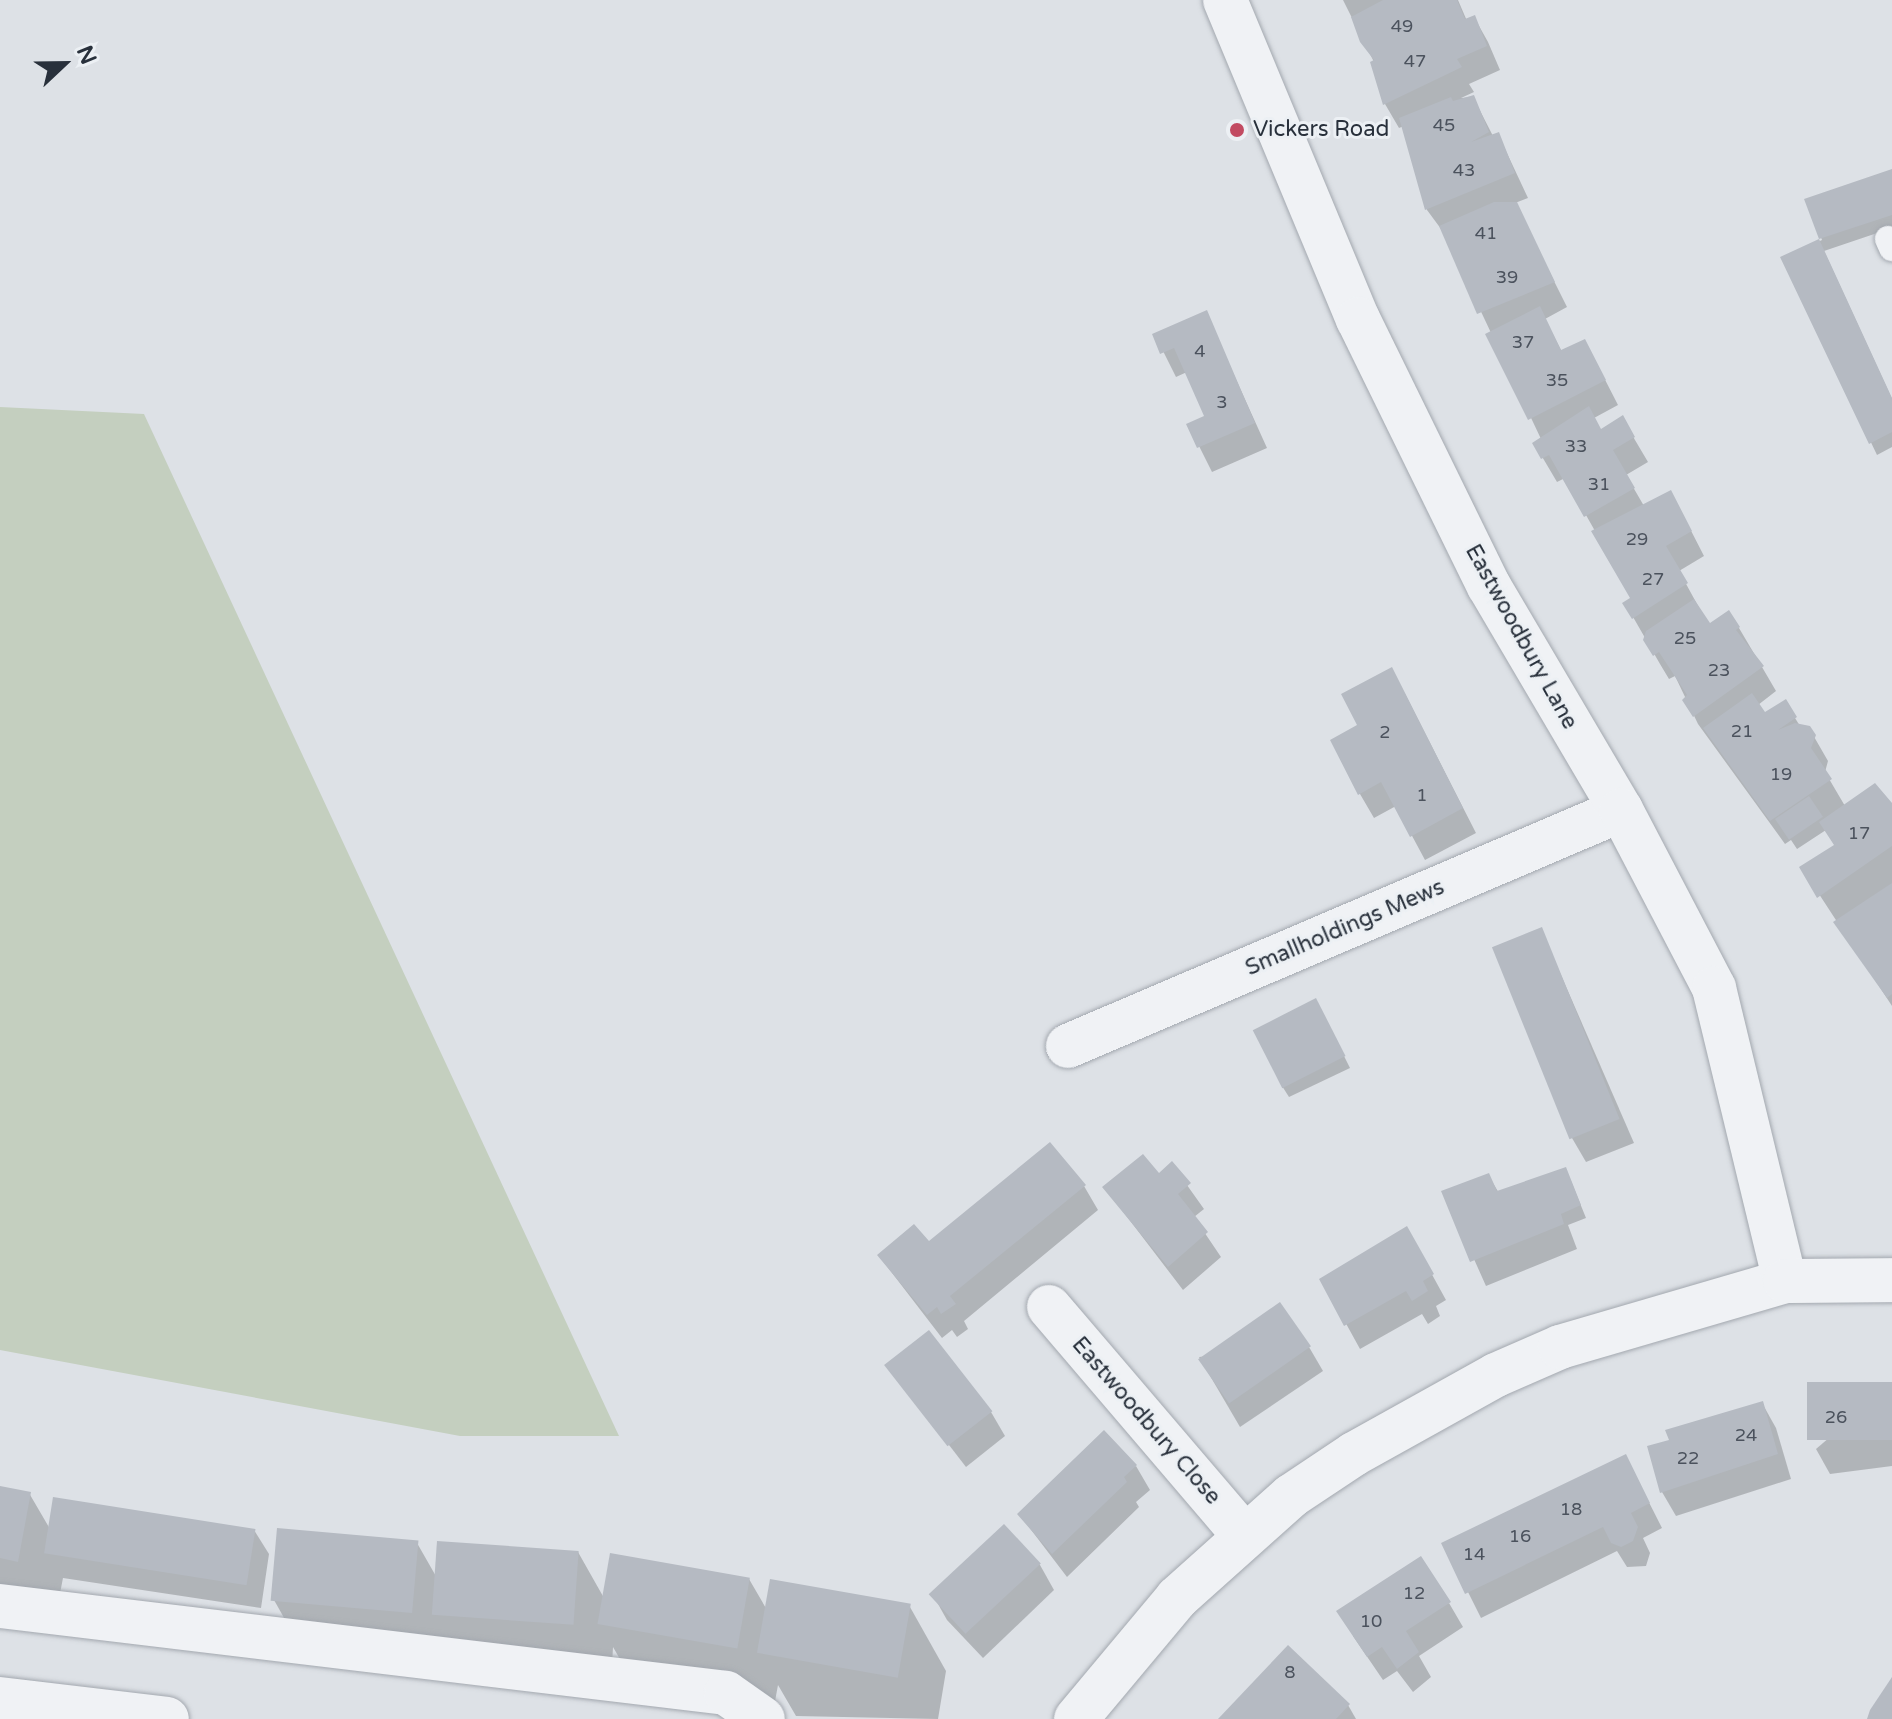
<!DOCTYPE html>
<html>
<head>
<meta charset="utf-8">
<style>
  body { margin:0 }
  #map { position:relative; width:1892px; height:1719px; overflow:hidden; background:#dde1e6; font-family:"Varela Round",sans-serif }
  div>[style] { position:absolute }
  .green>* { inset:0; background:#c4cfbf }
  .shadow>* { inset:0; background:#0003 }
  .building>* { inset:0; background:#b5bac2; transform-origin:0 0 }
  .roads { filter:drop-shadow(0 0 2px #a3a8af) drop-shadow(0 0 2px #a3a8af) }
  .service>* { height:26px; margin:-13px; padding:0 13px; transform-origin:13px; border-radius:13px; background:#f0f2f5 }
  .minor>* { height:44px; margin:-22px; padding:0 22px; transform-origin:22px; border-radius:22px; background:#f0f2f5 }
  .tertiary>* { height:44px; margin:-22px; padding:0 22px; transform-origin:22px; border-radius:22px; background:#f0f2f5 }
  .dots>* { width:22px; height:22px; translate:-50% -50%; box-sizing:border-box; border:4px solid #ecf0f4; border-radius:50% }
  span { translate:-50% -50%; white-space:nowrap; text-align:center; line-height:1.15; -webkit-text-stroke:6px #ecf0f4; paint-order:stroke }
  .number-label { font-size:18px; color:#4b525d }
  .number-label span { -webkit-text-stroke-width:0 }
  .poi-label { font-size:22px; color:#28303b }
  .left { translate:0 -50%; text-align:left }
  .street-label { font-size:22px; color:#28303b }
  .north { position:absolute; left:24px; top:24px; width:80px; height:80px; -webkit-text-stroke:6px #ecf0f4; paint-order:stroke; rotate:68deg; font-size:22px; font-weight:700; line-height:32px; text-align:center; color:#28303b }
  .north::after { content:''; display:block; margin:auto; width:28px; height:36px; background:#28303b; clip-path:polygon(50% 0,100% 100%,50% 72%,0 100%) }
</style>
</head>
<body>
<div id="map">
  <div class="green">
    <div style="clip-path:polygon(0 407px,144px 414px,619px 1436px,460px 1436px,0 1350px)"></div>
  </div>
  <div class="shadow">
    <div style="clip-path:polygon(1343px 0,1458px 0,1467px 21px,1474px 17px,1488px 42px,1500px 70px,1469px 84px,1474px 92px,1461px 98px,1473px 97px,1493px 136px,1498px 134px,1528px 198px,1515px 203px,1567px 307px,1545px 319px,1562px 352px,1598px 366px,1618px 405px,1594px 418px,1601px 431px,1622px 418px,1648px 462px,1626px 475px,1644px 506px,1684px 517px,1704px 556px,1679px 571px,1709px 626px,1739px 628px,1762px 667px,1776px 691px,1758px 705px,1764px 715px,1785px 702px,1800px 726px,1809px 728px,1828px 761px,1825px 772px,1845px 806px,1892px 805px,1892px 1006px,1802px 868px,1835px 846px,1826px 830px,1797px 849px,1791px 840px,1785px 844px,1698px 724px,1675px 676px,1669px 679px,1660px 664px,1625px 603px,1632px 599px,1595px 531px,1565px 478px,1557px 482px,1534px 443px,1541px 439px,1444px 233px,1427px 210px,1404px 126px,1399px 128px,1385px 104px,1374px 62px)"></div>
    <div style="clip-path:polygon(1892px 171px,1892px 228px,1824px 251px,1892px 399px,1892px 447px,1877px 455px,1783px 258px,1822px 240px,1807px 200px)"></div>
    <div style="clip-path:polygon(1206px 313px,1267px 448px,1212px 472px,1189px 426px,1207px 417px,1187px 372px,1176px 377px,1155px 335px)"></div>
    <div style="clip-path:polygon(1405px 694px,1476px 833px,1425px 860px,1396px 806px,1374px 818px,1360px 794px,1360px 726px)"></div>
    <div style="clip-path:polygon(1541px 929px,1634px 1143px,1586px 1162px,1572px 1138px)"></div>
    <div style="clip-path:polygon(1322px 1012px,1350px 1068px,1289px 1097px,1282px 1086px)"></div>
    <div style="clip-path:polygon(1172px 1164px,1204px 1209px,1194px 1217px,1221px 1257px,1183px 1290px,1105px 1188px,1159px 1176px)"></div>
    <div style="clip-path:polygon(1488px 1175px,1499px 1193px,1571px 1181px,1586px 1218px,1568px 1225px,1577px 1249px,1486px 1286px,1444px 1192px)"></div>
    <div style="clip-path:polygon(1084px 1186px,1098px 1210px,964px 1321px,968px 1329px,957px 1337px,952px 1330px,942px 1338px,879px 1256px,929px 1244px)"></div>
    <div style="clip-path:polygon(1407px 1229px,1446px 1300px,1436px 1306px,1440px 1316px,1428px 1324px,1422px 1314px,1360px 1349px,1322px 1280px)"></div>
    <div style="clip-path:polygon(1309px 1347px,1323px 1371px,1240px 1427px,1199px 1357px)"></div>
    <div style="clip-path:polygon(888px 1366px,991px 1412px,1005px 1436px,966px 1467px)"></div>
    <div style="clip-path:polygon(1892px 1384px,1892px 1466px,1830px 1474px,1816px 1449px)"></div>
    <div style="clip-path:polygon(1762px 1403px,1776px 1428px,1791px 1479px,1676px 1516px,1662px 1492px,1671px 1441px)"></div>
    <div style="clip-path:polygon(1626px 1457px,1662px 1528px,1643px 1538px,1650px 1553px,1646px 1566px,1627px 1567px,1617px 1551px,1481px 1618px,1444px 1544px)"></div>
    <div style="clip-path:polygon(1136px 1466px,1150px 1490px,1136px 1502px,1139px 1507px,1067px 1577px,1019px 1514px)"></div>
    <div style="clip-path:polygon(0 1488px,29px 1493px,50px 1529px,254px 1530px,269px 1554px,261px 1608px,63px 1578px,54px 1624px,0 1615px)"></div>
    <div style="clip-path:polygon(1004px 1527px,1040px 1565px,1054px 1590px,983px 1658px,947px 1620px,933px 1595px)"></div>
    <div style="clip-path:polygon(417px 1543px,437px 1578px,578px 1552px,604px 1598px,749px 1579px,767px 1610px,910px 1607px,946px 1671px,938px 1719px,796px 1716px,778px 1685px,773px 1712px,636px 1687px,613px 1647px,611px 1684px,310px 1664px,274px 1600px)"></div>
    <div style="clip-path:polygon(1449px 1603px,1463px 1627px,1419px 1656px,1431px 1677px,1413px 1692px,1397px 1671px,1383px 1680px,1353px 1636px)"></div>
    <div style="clip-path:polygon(1348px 1705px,1356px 1719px,1221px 1719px)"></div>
  </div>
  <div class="building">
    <div style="clip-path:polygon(1383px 0,1457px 0,1465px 19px,1475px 15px,1487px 46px,1457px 59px,1462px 67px,1383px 105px,1370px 62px,1374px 60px,1360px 42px,1351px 17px)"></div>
    <div style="clip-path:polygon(1474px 95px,1489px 132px,1471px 142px,1499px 132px,1515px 173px,1425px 210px,1399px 118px,1451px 97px,1453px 101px)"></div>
    <div style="clip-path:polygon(1892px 169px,1892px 215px,1819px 239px,1892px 398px,1892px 432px,1869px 444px,1780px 257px,1819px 239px,1804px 199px)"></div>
    <div style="clip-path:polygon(1494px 202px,1517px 202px,1555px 282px,1477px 314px,1439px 226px)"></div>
    <div style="clip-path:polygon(1540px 306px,1561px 350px,1585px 339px,1606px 380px,1528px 420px,1485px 334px)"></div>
    <div style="clip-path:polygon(1207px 310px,1255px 423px,1197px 448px,1186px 424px,1204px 416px,1174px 348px,1160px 354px,1152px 334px)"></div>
    <div style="clip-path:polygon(1589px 406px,1601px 429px,1623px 415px,1635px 437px,1613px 450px,1635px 488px,1584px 517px,1549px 455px,1541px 459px,1532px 443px)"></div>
    <div style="clip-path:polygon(1671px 490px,1692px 531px,1666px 546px,1688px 583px,1632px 619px,1622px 603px,1630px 598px,1591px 531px)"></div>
    <div style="clip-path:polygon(1694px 599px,1710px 623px,1729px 610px,1740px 627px,1736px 630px,1764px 666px,1693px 717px,1682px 700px,1687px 695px,1659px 652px,1653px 656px,1643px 640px,1646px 631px)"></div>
    <div style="clip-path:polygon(1392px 667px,1463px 808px,1410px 837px,1381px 782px,1358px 795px,1330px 740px,1357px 725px,1341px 694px)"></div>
    <div style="clip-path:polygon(1752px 693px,1765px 712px,1786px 699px,1797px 717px,1778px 730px,1795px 723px,1810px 726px,1816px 735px,1811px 748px,1832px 779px,1770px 821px,1703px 728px)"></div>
    <div style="clip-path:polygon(1875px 783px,1892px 803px,1892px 846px,1817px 898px,1799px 867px,1834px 845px,1819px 822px)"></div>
    <div style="left:1809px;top:796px;width:25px;height:41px;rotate:56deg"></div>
    <div style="clip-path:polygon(1892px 883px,1892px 994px,1887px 998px,1833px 922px)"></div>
    <div style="left:1542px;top:927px;width:207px;height:54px;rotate:68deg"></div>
    <div style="left:1316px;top:998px;width:65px;height:71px;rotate:63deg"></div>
    <div style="clip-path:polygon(1050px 1142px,1086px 1185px,950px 1296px,956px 1304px,941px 1314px,937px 1307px,927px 1315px,877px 1255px,914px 1224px,929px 1241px)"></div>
    <div style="clip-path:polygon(1143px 1154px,1159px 1173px,1172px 1161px,1191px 1183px,1178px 1194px,1208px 1232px,1168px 1267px,1102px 1187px)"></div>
    <div style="clip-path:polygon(1566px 1167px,1581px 1205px,1561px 1214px,1564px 1224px,1470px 1262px,1441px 1191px,1489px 1173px,1497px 1191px)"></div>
    <div style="clip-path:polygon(1407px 1226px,1434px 1274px,1423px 1281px,1428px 1291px,1412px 1301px,1406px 1291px,1344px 1326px,1319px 1279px)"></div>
    <div style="left:1280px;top:1302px;width:54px;height:100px;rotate:55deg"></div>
    <div style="left:929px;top:1330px;width:103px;height:57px;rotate:52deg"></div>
    <div style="left:1892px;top:1382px;width:58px;height:85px;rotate:90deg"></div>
    <div style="clip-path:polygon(1763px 1401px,1778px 1454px,1660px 1493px,1647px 1446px,1669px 1440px,1665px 1430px)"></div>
    <div style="clip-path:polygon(1104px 1430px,1137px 1465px,1124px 1477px,1127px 1482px,1052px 1554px,1017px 1514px)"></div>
    <div style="clip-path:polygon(1626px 1454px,1650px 1503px,1631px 1513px,1638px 1527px,1633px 1541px,1621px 1547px,1611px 1543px,1603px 1527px,1465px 1594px,1441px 1543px)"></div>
    <div style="clip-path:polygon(0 1486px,31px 1492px,18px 1562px,0 1558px)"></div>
    <div style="left:53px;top:1497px;width:205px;height:57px;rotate:9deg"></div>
    <div style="left:1004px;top:1524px;width:54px;height:103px;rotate:47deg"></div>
    <div style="left:277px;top:1528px;width:142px;height:73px;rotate:5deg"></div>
    <div style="left:437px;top:1541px;width:142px;height:74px;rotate:4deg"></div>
    <div style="left:610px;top:1553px;width:142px;height:72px;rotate:10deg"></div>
    <div style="clip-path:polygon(1421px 1556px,1451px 1602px,1406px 1631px,1419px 1652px,1397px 1669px,1382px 1647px,1367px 1657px,1336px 1611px)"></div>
    <div style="left:770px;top:1579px;width:143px;height:75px;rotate:10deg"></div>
    <div style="clip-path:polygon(1288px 1645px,1350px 1704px,1336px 1719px,1218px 1719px)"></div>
    <div style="clip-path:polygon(1892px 1677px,1892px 1719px,1867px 1719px,1870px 1710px)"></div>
  </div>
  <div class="roads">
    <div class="service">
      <div style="left:1888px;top:239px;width:10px;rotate:66deg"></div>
    </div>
    <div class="minor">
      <div style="left:1068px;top:1046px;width:601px;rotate:-23.11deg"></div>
      <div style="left:1049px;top:1307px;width:300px;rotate:49.5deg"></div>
      <div style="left:0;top:1606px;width:731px;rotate:6.83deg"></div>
      <div style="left:726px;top:1693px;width:45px;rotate:35.1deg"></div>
      <div style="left:1076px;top:1719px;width:158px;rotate:-50.1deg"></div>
      <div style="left:1177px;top:1598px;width:153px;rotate:-41.8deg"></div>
      <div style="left:1291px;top:1496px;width:76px;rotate:-33.7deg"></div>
      <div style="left:1354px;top:1454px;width:162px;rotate:-29.1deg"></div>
      <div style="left:1496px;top:1375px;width:70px;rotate:-23.6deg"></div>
      <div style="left:1560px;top:1347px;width:234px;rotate:-16.3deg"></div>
    </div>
    <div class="tertiary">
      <div style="left:1225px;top:0;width:346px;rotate:67.4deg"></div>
      <div style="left:1358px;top:319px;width:297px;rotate:63.9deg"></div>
      <div style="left:1489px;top:586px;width:260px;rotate:59.5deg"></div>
      <div style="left:1621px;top:810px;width:201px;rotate:62.4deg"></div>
      <div style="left:1714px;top:988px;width:301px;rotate:76.4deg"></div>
      <div style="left:1785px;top:1281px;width:107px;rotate:-0.5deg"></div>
      <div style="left:0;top:1699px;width:168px;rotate:6.8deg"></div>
    </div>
  </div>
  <div class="dots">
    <div style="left:1237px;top:130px;background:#c24b62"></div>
  </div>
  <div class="number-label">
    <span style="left:1402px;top:26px">49</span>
    <span style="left:1415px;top:61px">47</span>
    <span style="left:1444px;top:125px">45</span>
    <span style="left:1464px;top:170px">43</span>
    <span style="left:1486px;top:233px">41</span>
    <span style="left:1507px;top:277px">39</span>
    <span style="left:1523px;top:342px">37</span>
    <span style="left:1200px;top:351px">4</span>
    <span style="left:1557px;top:380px">35</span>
    <span style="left:1222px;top:402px">3</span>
    <span style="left:1576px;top:446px">33</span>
    <span style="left:1599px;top:484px">31</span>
    <span style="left:1637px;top:539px">29</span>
    <span style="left:1653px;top:579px">27</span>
    <span style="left:1685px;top:638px">25</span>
    <span style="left:1719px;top:670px">23</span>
    <span style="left:1742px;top:731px">21</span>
    <span style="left:1385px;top:732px">2</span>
    <span style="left:1781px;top:774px">19</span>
    <span style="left:1422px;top:795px">1</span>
    <span style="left:1859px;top:833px">17</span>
    <span style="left:1836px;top:1417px">26</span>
    <span style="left:1746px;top:1435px">24</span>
    <span style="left:1688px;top:1458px">22</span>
    <span style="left:1571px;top:1509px">18</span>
    <span style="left:1520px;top:1536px">16</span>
    <span style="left:1474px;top:1554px">14</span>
    <span style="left:1414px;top:1593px">12</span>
    <span style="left:1371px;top:1621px">10</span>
    <span style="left:1290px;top:1672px">8</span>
  </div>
  <div class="poi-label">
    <span class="left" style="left:1253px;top:130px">Vickers Road</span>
  </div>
  <div class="street-label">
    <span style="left:1521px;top:637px;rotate:61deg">Eastwoodbury Lane</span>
    <span style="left:1345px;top:928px;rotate:-23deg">Smallholdings Mews</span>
    <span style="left:1146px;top:1421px;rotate:49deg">Eastwoodbury Close</span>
  </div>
  <div class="north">N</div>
</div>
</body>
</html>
